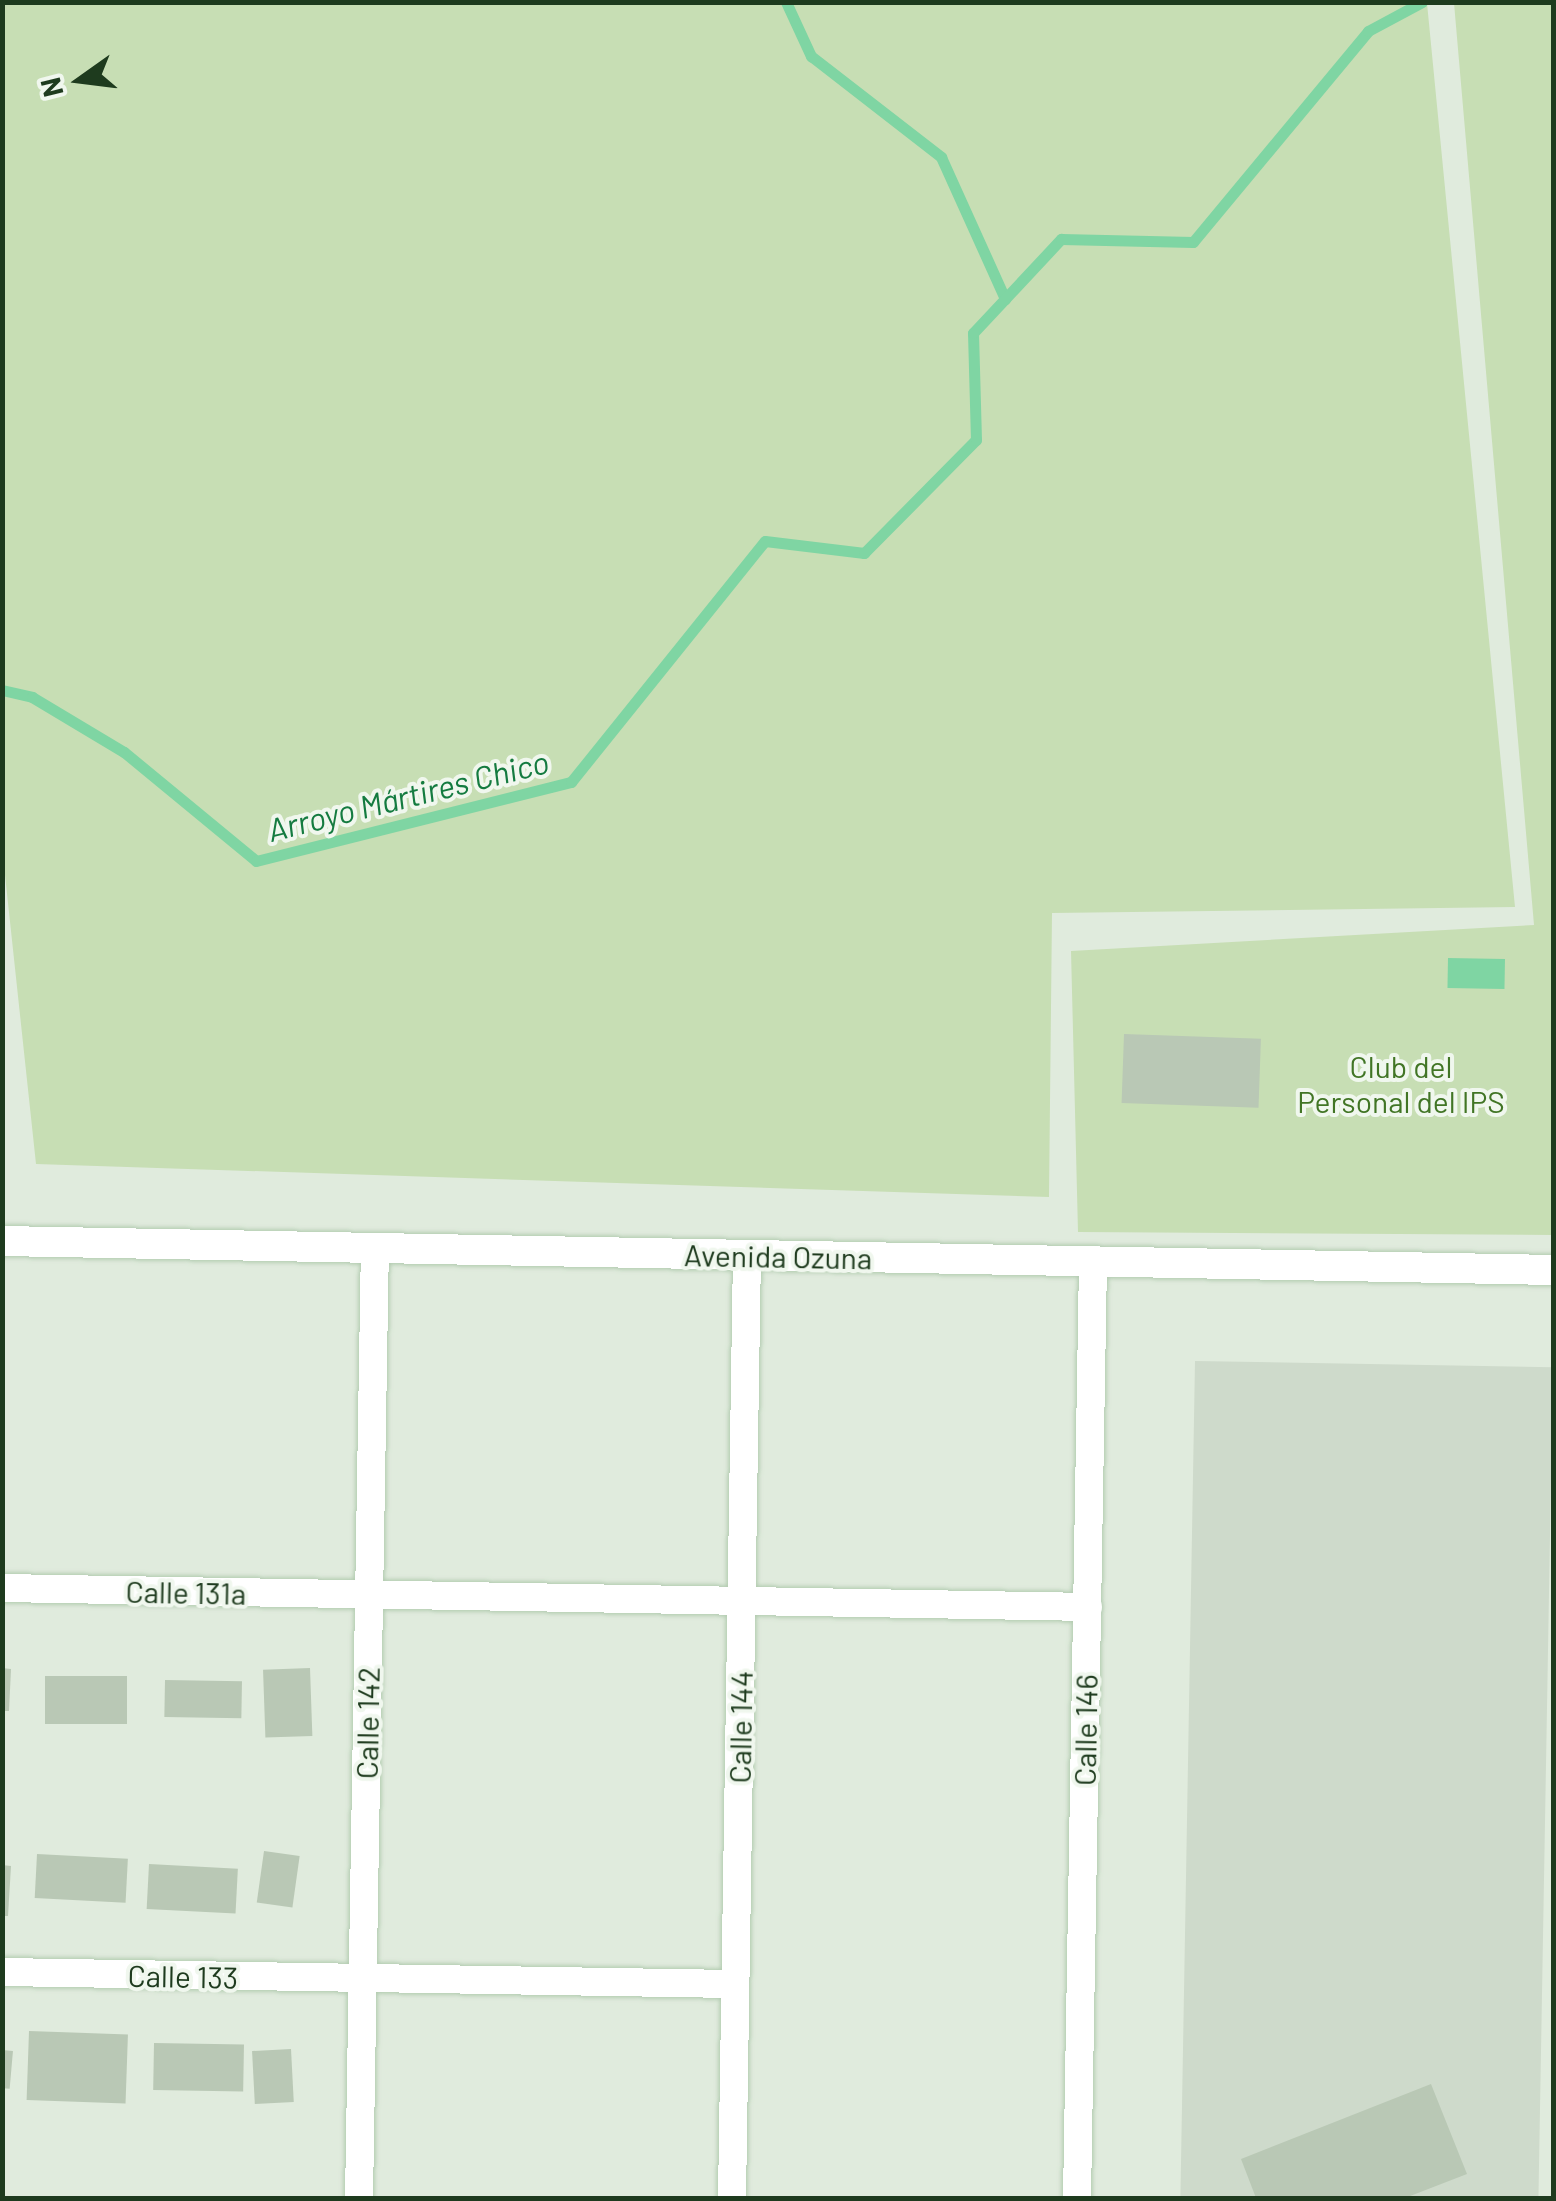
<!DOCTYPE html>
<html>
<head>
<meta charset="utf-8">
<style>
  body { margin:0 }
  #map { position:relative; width:1556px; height:2201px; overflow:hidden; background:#e0ebdd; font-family:Barlow,sans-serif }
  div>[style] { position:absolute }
  .built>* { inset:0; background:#cedacb; transform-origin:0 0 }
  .green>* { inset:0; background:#c7deb4 }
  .water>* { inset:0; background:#7fd5a3; transform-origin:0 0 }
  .stream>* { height:11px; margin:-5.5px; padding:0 5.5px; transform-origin:5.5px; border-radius:5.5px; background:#7fd5a3 }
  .building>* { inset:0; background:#b9c8b5; transform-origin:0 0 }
  .roads { filter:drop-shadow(0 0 2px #b2cbb0) drop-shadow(0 0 2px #b2cbb0) }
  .minor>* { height:28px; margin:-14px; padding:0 14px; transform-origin:14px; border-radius:14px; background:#fff }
  .secondary>* { height:30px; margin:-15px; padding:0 15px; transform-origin:15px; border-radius:15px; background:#fff }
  span { translate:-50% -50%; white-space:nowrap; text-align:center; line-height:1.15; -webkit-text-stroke:8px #f0f7ee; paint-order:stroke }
  .park-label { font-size:30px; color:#417525 }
  .street-label { font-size:30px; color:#1e3b1e }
  .water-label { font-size:32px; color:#147b40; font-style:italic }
  .frame { position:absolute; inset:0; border:5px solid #1e3b1e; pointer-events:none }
  .north { position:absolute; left:30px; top:30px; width:100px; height:100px; -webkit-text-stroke:8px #f0f7ee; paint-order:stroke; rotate:256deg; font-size:28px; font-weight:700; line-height:40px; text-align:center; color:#1e3b1e }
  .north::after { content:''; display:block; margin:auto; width:35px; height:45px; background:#1e3b1e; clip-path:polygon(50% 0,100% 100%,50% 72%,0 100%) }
</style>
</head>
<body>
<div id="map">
  <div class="built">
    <div style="left:1195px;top:1361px;width:358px;height:837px;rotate:1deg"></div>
  </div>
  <div class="green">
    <div style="clip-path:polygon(2px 3px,1427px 3px,1515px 907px,1052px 913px,1049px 1197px,36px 1164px,2px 847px)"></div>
    <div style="clip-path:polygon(1454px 3px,1553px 3px,1553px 1235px,1078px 1232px,1071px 951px,1534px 925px)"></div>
  </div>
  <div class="water">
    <div style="left:1448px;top:958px;width:57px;height:30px;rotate:1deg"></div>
  </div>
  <div class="stream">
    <div style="left:786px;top:2px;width:60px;rotate:65.2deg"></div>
    <div style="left:811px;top:56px;width:165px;rotate:37.8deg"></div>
    <div style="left:941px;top:157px;width:156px;rotate:65.7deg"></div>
    <div style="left:2px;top:690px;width:31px;rotate:13deg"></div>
    <div style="left:32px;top:697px;width:107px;rotate:30.9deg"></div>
    <div style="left:124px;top:752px;width:171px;rotate:39.5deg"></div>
    <div style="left:256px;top:861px;width:325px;rotate:-14.1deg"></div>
    <div style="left:571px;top:782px;width:309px;rotate:-51.2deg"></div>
    <div style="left:765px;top:541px;width:100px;rotate:6.9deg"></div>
    <div style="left:864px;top:553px;width:159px;rotate:-45.3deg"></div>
    <div style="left:976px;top:440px;width:107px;rotate:-91.6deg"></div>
    <div style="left:973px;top:333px;width:129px;rotate:-46.9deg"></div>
    <div style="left:1061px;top:239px;width:132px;rotate:1.3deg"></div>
    <div style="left:1193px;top:242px;width:274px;rotate:-50.3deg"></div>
    <div style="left:1368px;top:31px;width:61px;rotate:-28.2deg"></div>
  </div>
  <div class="building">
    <div style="left:1124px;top:1034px;width:137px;height:69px;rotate:2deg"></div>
    <div style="clip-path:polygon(2px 1668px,11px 1669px,9px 1711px,2px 1711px)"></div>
    <div style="left:310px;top:1668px;width:68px;height:47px;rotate:88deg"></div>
    <div style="left:45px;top:1676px;width:82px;height:48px"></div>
    <div style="left:165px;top:1680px;width:77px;height:37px;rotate:1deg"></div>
    <div style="left:264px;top:1851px;width:36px;height:52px;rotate:8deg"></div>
    <div style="left:37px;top:1854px;width:91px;height:44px;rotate:3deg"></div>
    <div style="left:149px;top:1864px;width:89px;height:45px;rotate:3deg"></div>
    <div style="clip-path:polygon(2px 1865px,11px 1866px,8px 1916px,2px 1916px)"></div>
    <div style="left:29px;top:2031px;width:99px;height:69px;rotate:2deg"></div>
    <div style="left:154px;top:2043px;width:90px;height:47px;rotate:1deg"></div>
    <div style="left:291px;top:2049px;width:53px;height:39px;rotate:87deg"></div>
    <div style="left:2px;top:2050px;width:11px;height:38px;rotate:5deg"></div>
    <div style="clip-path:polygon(1431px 2084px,1467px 2174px,1405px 2198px,1256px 2198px,1241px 2159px)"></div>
  </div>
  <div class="roads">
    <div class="minor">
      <div style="left:2px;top:1588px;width:1086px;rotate:1deg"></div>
      <div style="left:2px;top:1972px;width:733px;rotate:0.94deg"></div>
      <div style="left:359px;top:2198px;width:950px;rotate:-89.04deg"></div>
      <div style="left:732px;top:2198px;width:943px;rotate:-89.09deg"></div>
      <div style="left:1077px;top:2198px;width:936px;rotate:-89.02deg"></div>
    </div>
    <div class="secondary">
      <div style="left:2px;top:1241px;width:1552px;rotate:1.07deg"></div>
    </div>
  </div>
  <div class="park-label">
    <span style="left:1401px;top:1083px">Club del<br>Personal del IPS</span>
  </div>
  <div class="street-label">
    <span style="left:778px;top:1256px;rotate:1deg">Avenida Ozuna</span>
    <span style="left:186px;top:1592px;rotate:1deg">Calle 131a</span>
    <span style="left:367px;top:1723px;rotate:-89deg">Calle 142</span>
    <span style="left:740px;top:1727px;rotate:-89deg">Calle 144</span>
    <span style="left:1085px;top:1730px;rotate:-89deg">Calle 146</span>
    <span style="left:183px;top:1976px;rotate:1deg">Calle 133</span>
  </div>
  <div class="water-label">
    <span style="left:408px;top:795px;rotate:-14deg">Arroyo Mártires Chico</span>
  </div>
  <div class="frame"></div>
  <div class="north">N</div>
</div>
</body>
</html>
